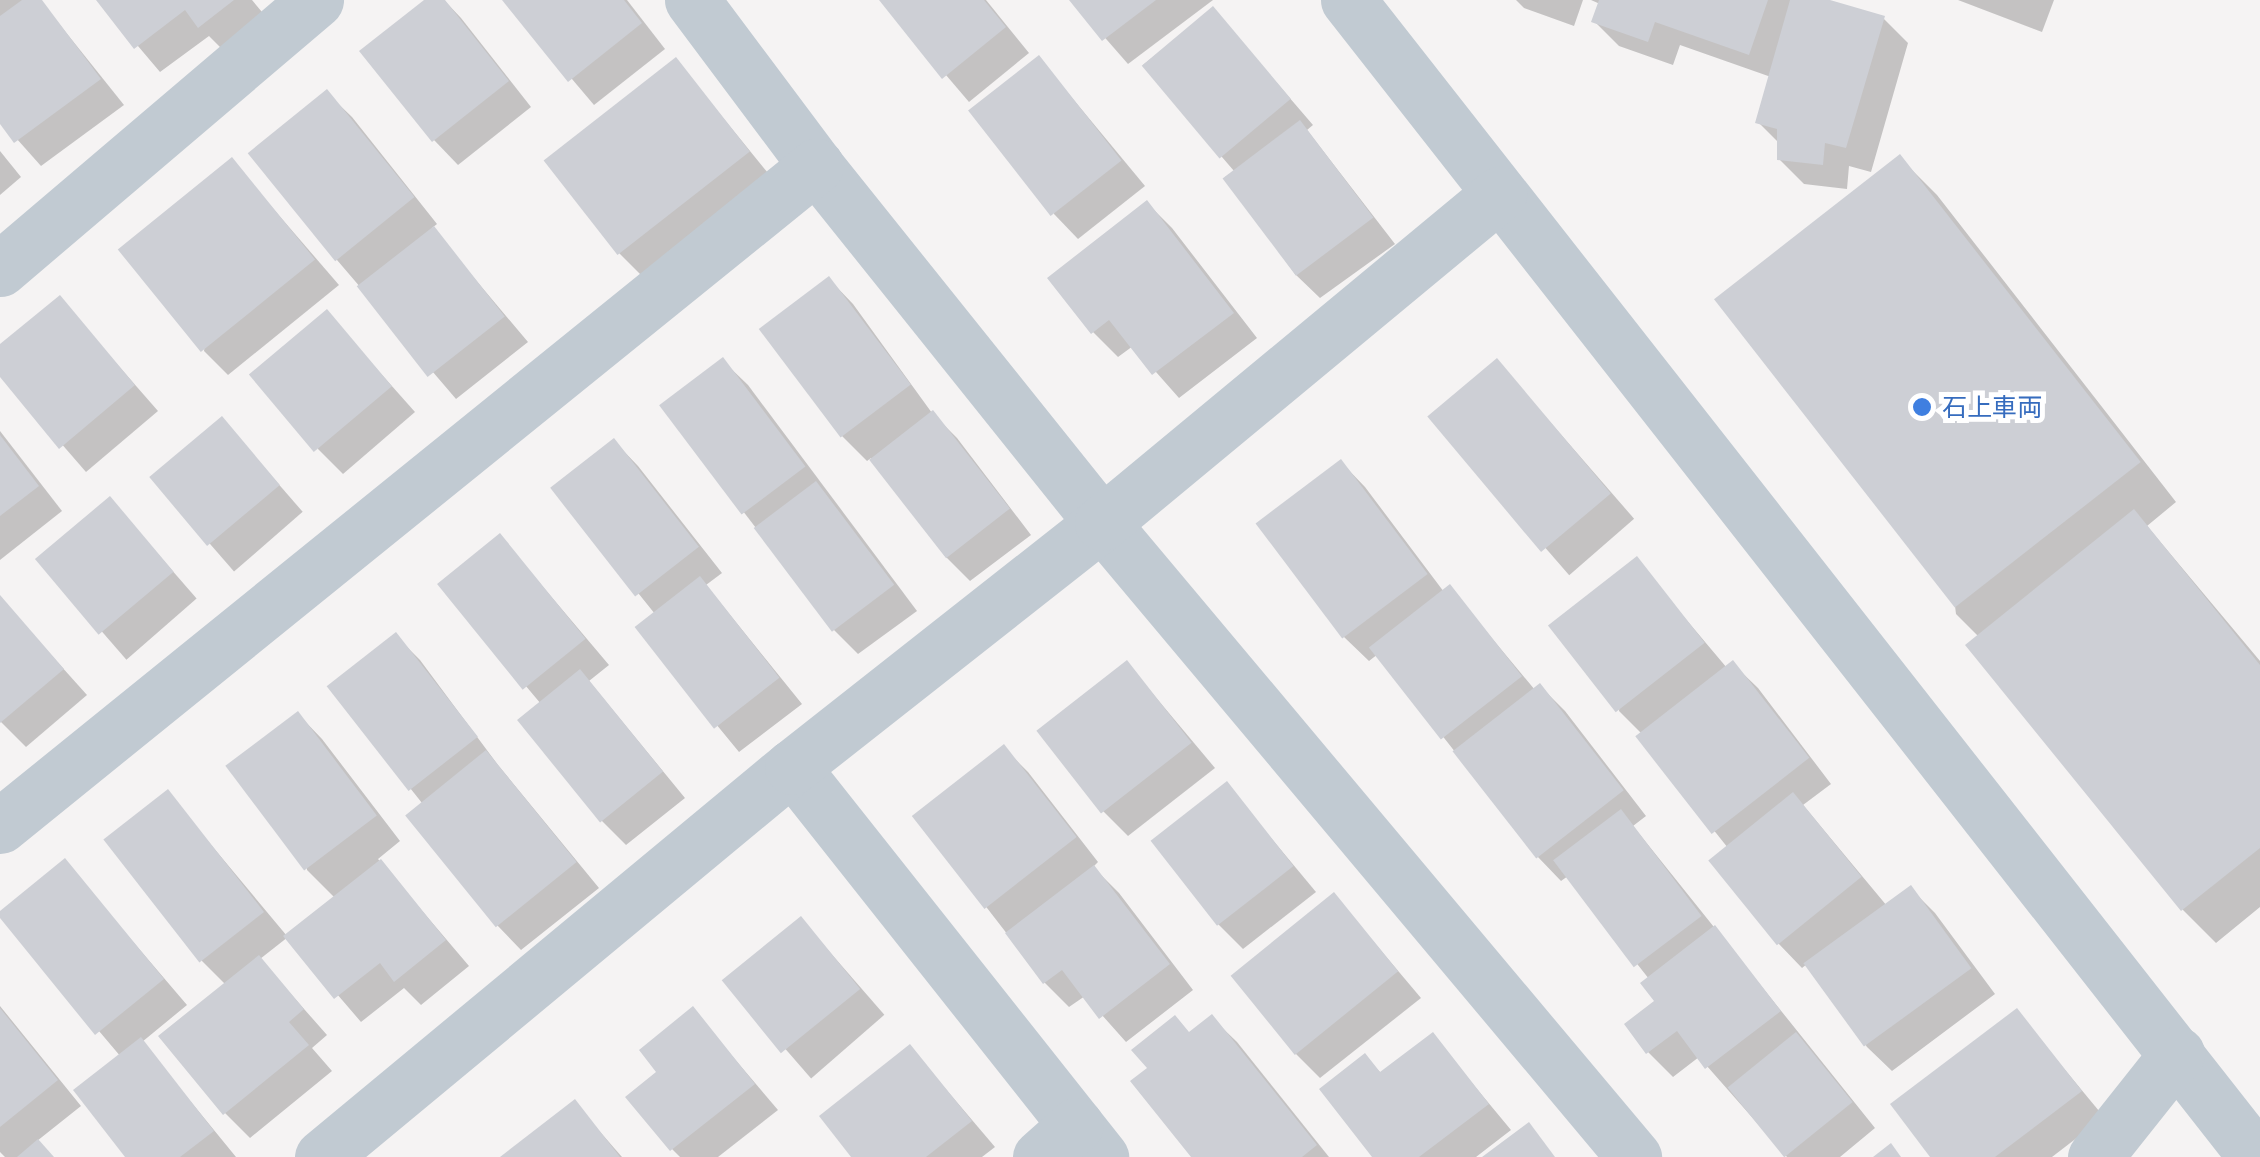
<!DOCTYPE html>
<html>
<head>
<meta charset="utf-8">
<style>
  body { margin:0 }
  #map { position:relative; width:2260px; height:1157px; overflow:hidden; background:#f5f3f3; font-family:Mulish,"Noto Sans JP",sans-serif }
  div>[style] { position:absolute }
  .shadow>* { inset:0; background:#0003; transform-origin:0 0 }
  .building>* { inset:0; background:#cdcfd5; transform-origin:0 0 }
  .minor>* { height:55px; margin:-27.5px; padding:0 27.5px; transform-origin:27.5px; border-radius:27.5px; background:#c1cad2 }
  .dots>* { width:28px; height:28px; translate:-50% -50%; box-sizing:border-box; border:5px solid #fff; border-radius:50% }
  span { translate:-50% -50%; white-space:nowrap; text-align:center; line-height:1.15; -webkit-text-stroke:10px #fff; paint-order:stroke }
  .shop-label { font-size:25px; color:#366cbe }
  .left { translate:0 -50%; text-align:left }
</style>
</head>
<body>
<div id="map">
  <div class="shadow">
    <div style="clip-path:polygon(0 0,40px 0,124px 105px,41px 166px,0 120px)"></div>
    <div style="clip-path:polygon(99px 0,252px 0,267px 18px,224px 51px,209px 36px,160px 72px)"></div>
    <div style="clip-path:polygon(428px 0,444px 0,461px 18px,531px 107px,458px 165px,434px 140px)"></div>
    <div style="clip-path:polygon(505px 0,627px 0,665px 49px,594px 105px)"></div>
    <div style="clip-path:polygon(882px 0,986px 0,1029px 53px,969px 102px)"></div>
    <div style="clip-path:polygon(1072px 0,1213px 0,1128px 64px)"></div>
    <div style="clip-path:polygon(1516px 0,1583px 0,1574px 26px,1524px 8px)"></div>
    <div style="clip-path:polygon(1591px 0,1821px 0,1883px 18px,1908px 43px,1871px 172px,1849px 166px,1847px 189px,1804px 184px,1779px 159px,1779px 143px,1758px 122px,1771px 77px,1680px 45px,1673px 65px,1619px 46px,1594px 21px,1600px 4px)"></div>
    <div style="clip-path:polygon(1958px 0,2054px 0,2042px 32px)"></div>
    <div style="clip-path:polygon(1213px 9px,1313px 125px,1307px 130px,1395px 244px,1320px 298px,1295px 274px,1225px 177px,1234px 171px,1143px 65px)"></div>
    <div style="clip-path:polygon(1039px 58px,1145px 186px,1078px 239px,1054px 214px)"></div>
    <div style="clip-path:polygon(676px 60px,772px 178px,643px 277px,619px 253px)"></div>
    <div style="clip-path:polygon(327px 93px,352px 117px,437px 224px,432px 228px,528px 342px,456px 399px,337px 260px)"></div>
    <div style="clip-path:polygon(0 151px,21px 177px,0 195px)"></div>
    <div style="clip-path:polygon(1899px 157px,1937px 195px,2176px 502px,2147px 526px,2260px 661px,2260px 907px,2216px 943px,2183px 910px,1979px 637px,1956px 614px)"></div>
    <div style="clip-path:polygon(232px 161px,339px 285px,228px 375px,204px 351px)"></div>
    <div style="clip-path:polygon(1147px 203px,1172px 228px,1257px 338px,1179px 398px,1133px 346px,1118px 357px,1093px 332px)"></div>
    <div style="clip-path:polygon(829px 279px,853px 304px,932px 413px,957px 438px,1031px 535px,970px 581px,945px 556px,871px 458px,867px 461px,842px 436px)"></div>
    <div style="clip-path:polygon(60px 299px,158px 411px,86px 472px,0 373px,0 348px)"></div>
    <div style="clip-path:polygon(327px 313px,415px 412px,343px 474px,318px 449px)"></div>
    <div style="clip-path:polygon(723px 361px,748px 385px,917px 611px,858px 654px,833px 629px,662px 405px)"></div>
    <div style="left:1497px;top:361px;width:209px;height:86px;rotate:49deg"></div>
    <div style="left:222px;top:419px;width:123px;height:91px;rotate:49deg"></div>
    <div style="clip-path:polygon(0 431px,62px 511px,0 560px)"></div>
    <div style="clip-path:polygon(614px 441px,638px 466px,722px 573px,706px 585px,802px 704px,739px 752px,637px 628px,655px 614px,553px 487px)"></div>
    <div style="clip-path:polygon(1341px 462px,1365px 487px,1444px 592px,1450px 588px,1535px 690px,1540px 686px,1565px 711px,1646px 816px,1633px 826px,1875px 1128px,1840px 1157px,1787px 1157px,1699px 1057px,1673px 1077px,1648px 1052px,1657px 1001px,1649px 979px,1568px 876px,1561px 881px,1537px 856px,1378px 654px,1369px 661px,1344px 637px,1259px 524px)"></div>
    <div style="left:110px;top:499px;width:132px;height:93px;rotate:49deg"></div>
    <div style="clip-path:polygon(500px 536px,609px 665px,589px 681px,685px 798px,626px 845px,601px 820px,541px 704px,441px 585px)"></div>
    <div style="clip-path:polygon(1636px 560px,1727px 668px,1733px 664px,1758px 688px,1831px 784px,1803px 805px,1887px 906px,1911px 889px,1935px 913px,1995px 994px,1892px 1071px,1867px 1047px,1807px 964px,1802px 968px,1778px 943px,1728px 848px,1638px 735px,1641px 733px,1619px 711px)"></div>
    <div style="clip-path:polygon(0 598px,87px 695px,26px 747px,0 721px)"></div>
    <div style="clip-path:polygon(395px 635px,420px 660px,498px 765px,599px 888px,521px 950px,497px 925px,422px 803px,329px 686px)"></div>
    <div style="clip-path:polygon(1127px 663px,1215px 768px,1128px 836px,1103px 811px)"></div>
    <div style="clip-path:polygon(298px 714px,322px 739px,400px 841px,378px 859px,469px 966px,421px 1005px,404px 988px,361px 1022px,288px 937px,260px 959px,327px 1035px,312px 1048px,332px 1071px,250px 1138px,225px 1113px,226px 985px,202px 961px,167px 792px,287px 936px,335px 898px,307px 870px)"></div>
    <div style="clip-path:polygon(1004px 748px,1028px 772px,1098px 862px,1093px 867px,1119px 893px,1193px 990px,1126px 1042px,1085px 996px,1069px 1007px,1045px 983px,915px 815px)"></div>
    <div style="clip-path:polygon(1226px 784px,1316px 892px,1243px 949px,1218px 924px)"></div>
    <div style="clip-path:polygon(64px 861px,187px 1005px,142px 1042px,236px 1157px,128px 1157px,121px 1057px,0 914px)"></div>
    <div style="clip-path:polygon(1334px 895px,1421px 998px,1320px 1078px,1295px 1053px)"></div>
    <div style="left:801px;top:919px;width:127px;height:97px;rotate:49deg"></div>
    <div style="clip-path:polygon(0 1006px,81px 1106px,37px 1141px,53px 1157px,5px 1157px,0 1152px)"></div>
    <div style="clip-path:polygon(693px 1010px,778px 1110px,718px 1157px,680px 1157px,672px 1149px,660px 1073px)"></div>
    <div style="clip-path:polygon(2017px 1012px,2104px 1117px,2052px 1157px,1933px 1157px)"></div>
    <div style="clip-path:polygon(1212px 1018px,1237px 1042px,1329px 1157px,1194px 1157px,1191px 1034px)"></div>
    <div style="clip-path:polygon(1433px 1036px,1511px 1130px,1476px 1157px,1375px 1157px,1365px 1057px,1382px 1074px)"></div>
    <div style="clip-path:polygon(910px 1047px,995px 1147px,982px 1157px,855px 1157px)"></div>
    <div style="clip-path:polygon(574px 1102px,622px 1157px,504px 1157px)"></div>
  </div>
  <div class="building">
    <div style="clip-path:polygon(22px 0,42px 0,101px 79px,14px 143px,0 124px,0 16px)"></div>
    <div style="clip-path:polygon(96px 0,234px 0,198px 28px,185px 10px,134px 49px)"></div>
    <div style="clip-path:polygon(424px 0,445px 0,509px 81px,432px 142px,359px 51px)"></div>
    <div style="clip-path:polygon(502px 0,624px 0,642px 23px,568px 82px)"></div>
    <div style="clip-path:polygon(879px 0,984px 0,1006px 27px,942px 79px)"></div>
    <div style="clip-path:polygon(1069px 0,1156px 0,1102px 41px)"></div>
    <div style="clip-path:polygon(1599px 0,1768px 0,1749px 55px,1655px 22px,1648px 42px,1591px 22px)"></div>
    <div style="clip-path:polygon(1790px 0,1830px 0,1885px 16px,1846px 148px,1825px 143px,1823px 165px,1777px 160px,1777px 129px,1755px 123px)"></div>
    <div style="left:1213px;top:6px;width:121px;height:93px;rotate:50deg"></div>
    <div style="left:1039px;top:55px;width:134px;height:90px;rotate:52deg"></div>
    <div style="left:676px;top:57px;width:120px;height:168px;rotate:52deg"></div>
    <div style="left:327px;top:89px;width:139px;height:102px;rotate:51deg"></div>
    <div style="left:1300px;top:120px;width:122px;height:97px;rotate:53deg"></div>
    <div style="left:1900px;top:154px;width:391px;height:236px;rotate:52deg"></div>
    <div style="left:232px;top:157px;width:132px;height:147px;rotate:51deg"></div>
    <div style="clip-path:polygon(1147px 200px,1234px 313px,1152px 375px,1109px 320px,1091px 334px,1047px 278px)"></div>
    <div style="left:434px;top:226px;width:115px;height:98px;rotate:52deg"></div>
    <div style="left:829px;top:276px;width:136px;height:88px;rotate:53deg"></div>
    <div style="clip-path:polygon(60px 295px,135px 385px,59px 449px,0 377px,0 344px)"></div>
    <div style="left:327px;top:309px;width:101px;height:102px;rotate:50deg"></div>
    <div style="left:723px;top:357px;width:137px;height:80px;rotate:53deg"></div>
    <div style="left:1497px;top:358px;width:177px;height:91px;rotate:50deg"></div>
    <div style="left:933px;top:410px;width:125px;height:81px;rotate:52deg"></div>
    <div style="left:222px;top:416px;width:90px;height:95px;rotate:50deg"></div>
    <div style="clip-path:polygon(0 435px,39px 486px,0 516px)"></div>
    <div style="left:614px;top:438px;width:138px;height:81px;rotate:52deg"></div>
    <div style="left:1341px;top:459px;width:144px;height:107px;rotate:53deg"></div>
    <div style="left:816px;top:481px;width:130px;height:78px;rotate:53deg"></div>
    <div style="left:110px;top:496px;width:99px;height:98px;rotate:50deg"></div>
    <div style="clip-path:polygon(2134px 509px,2260px 665px,2260px 848px,2181px 911px,1965px 645px)"></div>
    <div style="left:500px;top:533px;width:136px;height:81px;rotate:51deg"></div>
    <div style="left:1637px;top:556px;width:110px;height:113px;rotate:52deg"></div>
    <div style="left:700px;top:576px;width:129px;height:83px;rotate:52deg"></div>
    <div style="left:1450px;top:584px;width:117px;height:103px;rotate:52deg"></div>
    <div style="clip-path:polygon(0 595px,64px 669px,0 723px)"></div>
    <div style="left:396px;top:632px;width:133px;height:88px;rotate:52deg"></div>
    <div style="left:1127px;top:660px;width:105px;height:115px;rotate:52deg"></div>
    <div style="left:1733px;top:660px;width:124px;height:124px;rotate:52deg"></div>
    <div style="left:580px;top:669px;width:132px;height:81px;rotate:51deg"></div>
    <div style="left:1540px;top:683px;width:136px;height:111px;rotate:52deg"></div>
    <div style="left:298px;top:711px;width:131px;height:91px;rotate:53deg"></div>
    <div style="left:1004px;top:744px;width:118px;height:117px;rotate:52deg"></div>
    <div style="left:486px;top:750px;width:144px;height:104px;rotate:51deg"></div>
    <div style="left:1227px;top:781px;width:108px;height:97px;rotate:52deg"></div>
    <div style="left:168px;top:789px;width:156px;height:82px;rotate:52deg"></div>
    <div style="left:1793px;top:792px;width:109px;height:109px;rotate:51deg"></div>
    <div style="left:1621px;top:809px;width:134px;height:85px;rotate:53deg"></div>
    <div style="clip-path:polygon(65px 858px,164px 979px,95px 1035px,0 918px,0 911px)"></div>
    <div style="clip-path:polygon(381px 859px,446px 940px,394px 982px,380px 963px,334px 999px,283px 936px)"></div>
    <div style="clip-path:polygon(1094px 865px,1170px 964px,1099px 1019px,1062px 970px,1043px 984px,1005px 933px)"></div>
    <div style="left:1911px;top:885px;width:103px;height:133px;rotate:54deg"></div>
    <div style="left:1334px;top:892px;width:102px;height:133px;rotate:51deg"></div>
    <div style="left:801px;top:916px;width:94px;height:102px;rotate:51deg"></div>
    <div style="clip-path:polygon(1715px 925px,1781px 1011px,1705px 1069px,1677px 1031px,1646px 1054px,1624px 1024px,1654px 1001px,1640px 983px)"></div>
    <div style="clip-path:polygon(259px 955px,304px 1009px,289px 1022px,309px 1045px,223px 1115px,158px 1036px)"></div>
    <div style="clip-path:polygon(693px 1006px,755px 1084px,670px 1151px,625px 1097px,656px 1072px,639px 1050px)"></div>
    <div style="clip-path:polygon(0 1008px,58px 1080px,0 1127px)"></div>
    <div style="clip-path:polygon(2017px 1008px,2082px 1091px,1995px 1157px,1930px 1157px,1890px 1104px)"></div>
    <div style="clip-path:polygon(1212px 1014px,1317px 1145px,1302px 1157px,1191px 1157px,1130px 1081px,1147px 1068px,1131px 1050px,1175px 1015px,1189px 1032px)"></div>
    <div style="clip-path:polygon(1433px 1032px,1489px 1104px,1419px 1157px,1372px 1157px,1319px 1089px,1365px 1053px,1380px 1072px)"></div>
    <div style="left:1796px;top:1032px;width:90px;height:88px;rotate:51deg"></div>
    <div style="clip-path:polygon(141px 1037px,214px 1131px,180px 1157px,125px 1157px,73px 1090px)"></div>
    <div style="clip-path:polygon(910px 1044px,972px 1121px,926px 1157px,851px 1157px,819px 1116px)"></div>
    <div style="clip-path:polygon(575px 1099px,620px 1157px,500px 1157px)"></div>
    <div style="clip-path:polygon(1529px 1122px,1555px 1157px,1482px 1157px)"></div>
    <div style="clip-path:polygon(38px 1139px,54px 1157px,17px 1157px)"></div>
    <div style="clip-path:polygon(1891px 1143px,1901px 1157px,1873px 1157px)"></div>
  </div>
  <div class="minor">
    <div style="left:692px;top:0;width:207px;rotate:53.2deg"></div>
    <div style="left:816px;top:166px;width:457px;rotate:51.3deg"></div>
    <div style="left:1102px;top:523px;width:828px;rotate:50deg"></div>
    <div style="left:1348px;top:0;width:1471px;rotate:51.88deg"></div>
    <div style="left:0;top:269px;width:415px;rotate:-40.4deg"></div>
    <div style="left:792px;top:767px;width:498px;rotate:51.6deg"></div>
    <div style="left:0;top:826px;width:1050px;rotate:-38.97deg"></div>
    <div style="left:322px;top:1157px;width:611px;rotate:-39.69deg"></div>
    <div style="left:792px;top:767px;width:395px;rotate:-38.2deg"></div>
    <div style="left:1102px;top:523px;width:516px;rotate:-39.65deg"></div>
    <div style="left:1040px;top:1157px;width:48px;rotate:-41.6deg"></div>
    <div style="left:2095px;top:1157px;width:132px;rotate:-51.5deg"></div>
  </div>
  <div class="dots">
    <div style="left:1922px;top:407px;background:#3f7fe0"></div>
  </div>
  <div class="shop-label">
    <span class="left" style="left:1942px;top:407px">石上車両</span>
  </div>
</div>
</body>
</html>
